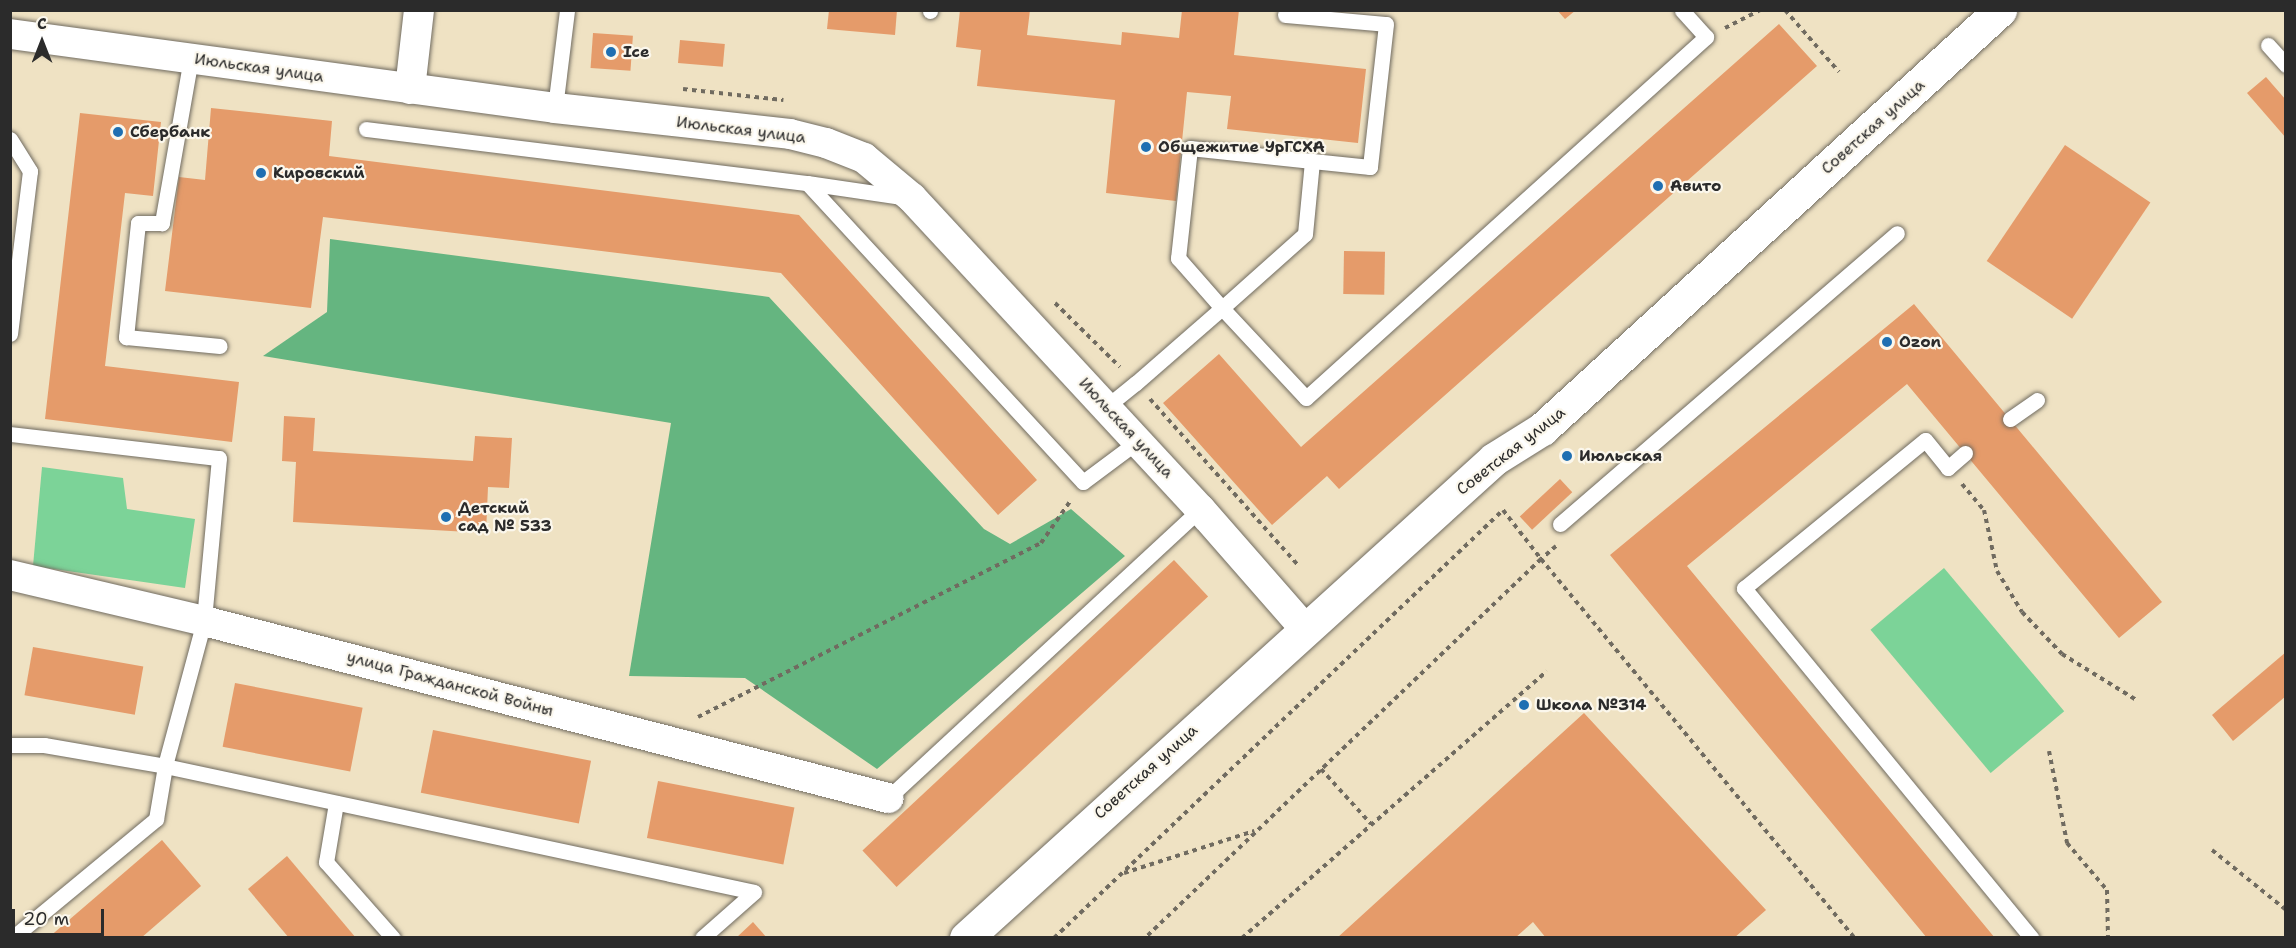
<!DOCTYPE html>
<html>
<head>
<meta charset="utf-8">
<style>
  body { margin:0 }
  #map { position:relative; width:2296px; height:948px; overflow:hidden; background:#efe2c3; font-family:"Shantell Sans",sans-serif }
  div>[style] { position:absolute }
  .green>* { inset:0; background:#7cd398; transform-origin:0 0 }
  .forest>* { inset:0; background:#65b580 }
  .building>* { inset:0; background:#e59b6a; transform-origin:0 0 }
  .path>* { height:4px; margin-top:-2px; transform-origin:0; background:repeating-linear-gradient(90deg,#706b60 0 4.5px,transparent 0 9px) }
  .roads { filter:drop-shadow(0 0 2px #706b60) drop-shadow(0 0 2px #706b60) }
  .service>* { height:15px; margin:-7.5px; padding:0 7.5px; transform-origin:7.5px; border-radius:7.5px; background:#fff }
  .minor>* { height:30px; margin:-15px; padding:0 15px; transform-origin:15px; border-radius:15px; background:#fff }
  .tertiary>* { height:33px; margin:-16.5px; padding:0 16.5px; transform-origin:16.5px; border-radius:16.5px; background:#fff }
  .dots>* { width:16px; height:16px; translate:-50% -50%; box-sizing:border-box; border:3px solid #fbf7ec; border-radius:50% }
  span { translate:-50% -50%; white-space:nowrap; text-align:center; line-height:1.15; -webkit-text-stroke:4.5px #fbf7ec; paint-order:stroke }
  .poi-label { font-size:16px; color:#2b2b2b; font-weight:700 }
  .left { translate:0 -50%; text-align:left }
  .street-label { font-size:16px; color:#2b2b2b }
  .frame { position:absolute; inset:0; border:12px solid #2b2b2b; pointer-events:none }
  .north { position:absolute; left:12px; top:12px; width:60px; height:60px; -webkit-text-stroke:4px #fbf7ec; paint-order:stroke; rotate:0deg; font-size:16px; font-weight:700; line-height:24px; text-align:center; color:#2b2b2b }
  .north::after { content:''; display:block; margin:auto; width:21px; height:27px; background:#2b2b2b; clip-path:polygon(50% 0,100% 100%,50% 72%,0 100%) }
  .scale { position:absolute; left:12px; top:909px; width:92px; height:27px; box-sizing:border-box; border:3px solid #2b2b2b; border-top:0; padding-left:8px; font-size:18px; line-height:21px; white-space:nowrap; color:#2b2b2b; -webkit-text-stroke:4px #fbf7ec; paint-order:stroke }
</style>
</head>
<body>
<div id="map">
  <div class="green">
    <div style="clip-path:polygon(42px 467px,123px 478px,127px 509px,195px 519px,185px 588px,33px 566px)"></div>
    <div style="left:1944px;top:568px;width:187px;height:96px;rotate:50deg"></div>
  </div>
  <div class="forest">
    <div style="clip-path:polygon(330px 239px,769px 297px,984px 529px,1010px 544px,1071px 509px,1125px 556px,877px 769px,745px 678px,629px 676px,671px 423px,263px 356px,327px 312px)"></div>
  </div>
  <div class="building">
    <div style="clip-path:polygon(829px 10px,897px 10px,895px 35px,827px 29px)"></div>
    <div style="clip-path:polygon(960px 10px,1030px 10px,1027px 35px,1121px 45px,1122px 32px,1179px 38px,1182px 10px,1239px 10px,1234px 55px,1366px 69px,1358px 143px,1227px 129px,1231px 96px,1187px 92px,1176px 201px,1106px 193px,1115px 100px,977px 86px,981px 50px,956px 47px)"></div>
    <div style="clip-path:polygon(1557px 10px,1576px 10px,1565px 19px)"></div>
    <div style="clip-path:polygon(1779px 24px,1817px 66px,1339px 489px,1327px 476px,1272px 525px,1163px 403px,1219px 354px,1301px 447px)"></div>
    <div style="left:593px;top:33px;width:40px;height:35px;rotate:4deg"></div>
    <div style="left:680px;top:40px;width:45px;height:23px;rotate:5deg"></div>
    <div style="clip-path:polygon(2266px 77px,2286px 100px,2286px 138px,2247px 93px)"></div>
    <div style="clip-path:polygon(211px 108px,332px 121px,329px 156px,799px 215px,1037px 480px,998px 515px,781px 273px,323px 217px,311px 308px,165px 291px,179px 177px,205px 180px)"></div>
    <div style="clip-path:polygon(80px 113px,161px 122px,153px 196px,125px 193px,105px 366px,239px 382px,232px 442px,45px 419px)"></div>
    <div style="left:2065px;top:145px;width:103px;height:140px;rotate:34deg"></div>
    <div style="left:1344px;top:251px;width:41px;height:43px;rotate:1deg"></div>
    <div style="clip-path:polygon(1914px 304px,2162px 602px,2119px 638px,1907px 384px,1687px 566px,1995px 938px,1927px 938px,1610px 555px)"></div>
    <div style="clip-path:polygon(284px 416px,315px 418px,313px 451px,473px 461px,475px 436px,512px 438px,509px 488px,488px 487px,486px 533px,293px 522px,296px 462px,282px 461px)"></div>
    <div style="left:1560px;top:479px;width:18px;height:55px;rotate:47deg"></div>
    <div style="left:1174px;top:560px;width:50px;height:426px;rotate:47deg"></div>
    <div style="left:33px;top:647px;width:112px;height:49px;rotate:10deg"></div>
    <div style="clip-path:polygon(2286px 652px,2286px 696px,2233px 741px,2212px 715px)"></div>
    <div style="left:235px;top:683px;width:130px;height:65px;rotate:11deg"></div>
    <div style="clip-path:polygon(1584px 713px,1766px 910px,1734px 938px,1546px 938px,1533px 922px,1515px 938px,1337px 938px)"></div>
    <div style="left:433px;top:730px;width:161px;height:64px;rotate:11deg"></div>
    <div style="left:658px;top:781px;width:139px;height:58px;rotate:11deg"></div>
    <div style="clip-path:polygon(162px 840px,201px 886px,141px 938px,48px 938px)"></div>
    <div style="clip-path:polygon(287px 856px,356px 938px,289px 938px,248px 889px)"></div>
    <div style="clip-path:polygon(753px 922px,767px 938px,736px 938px)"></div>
  </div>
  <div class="path">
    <div style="left:1785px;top:10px;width:82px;rotate:48.9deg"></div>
    <div style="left:1725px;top:28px;width:39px;rotate:-27deg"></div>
    <div style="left:683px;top:89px;width:101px;rotate:6.3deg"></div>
    <div style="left:1055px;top:303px;width:91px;rotate:44.6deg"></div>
    <div style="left:1150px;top:399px;width:224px;rotate:48.3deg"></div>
    <div style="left:1962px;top:484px;width:34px;rotate:50deg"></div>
    <div style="left:1984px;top:510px;width:62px;rotate:78deg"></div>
    <div style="left:1997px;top:571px;width:48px;rotate:58.6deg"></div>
    <div style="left:2022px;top:612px;width:58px;rotate:46.4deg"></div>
    <div style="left:2062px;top:654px;width:86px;rotate:31.7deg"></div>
    <div style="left:1556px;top:546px;width:20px;rotate:139deg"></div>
    <div style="left:1541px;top:559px;width:492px;rotate:50.4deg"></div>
    <div style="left:698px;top:717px;width:385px;rotate:-26.9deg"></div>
    <div style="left:1041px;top:543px;width:52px;rotate:-55.1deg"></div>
    <div style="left:2049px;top:751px;width:94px;rotate:78.9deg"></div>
    <div style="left:2067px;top:843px;width:62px;rotate:49.6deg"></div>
    <div style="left:2107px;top:890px;width:48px;rotate:88.8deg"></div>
    <div style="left:1321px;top:769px;width:74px;rotate:47.7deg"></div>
    <div style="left:2212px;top:850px;width:95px;rotate:39deg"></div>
    <div style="left:1124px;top:873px;width:137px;rotate:-17.9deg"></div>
    <div style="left:1054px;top:938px;width:620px;rotate:-43.63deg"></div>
    <div style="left:1503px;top:510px;width:62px;rotate:52.2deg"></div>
    <div style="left:1541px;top:559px;width:548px;rotate:136.26deg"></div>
    <div style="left:1242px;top:938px;width:405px;rotate:-41.2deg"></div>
  </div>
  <div class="roads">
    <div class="service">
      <div style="left:930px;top:11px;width:1px;rotate:-90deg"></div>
      <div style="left:1285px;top:15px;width:101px;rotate:5.1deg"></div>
      <div style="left:1386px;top:24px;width:144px;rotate:96.4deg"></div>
      <div style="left:1370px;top:167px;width:58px;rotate:-174.1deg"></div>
      <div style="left:2268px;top:45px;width:27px;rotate:48deg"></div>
      <div style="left:191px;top:58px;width:168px;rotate:100deg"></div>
      <div style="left:162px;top:223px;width:24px;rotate:180deg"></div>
      <div style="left:138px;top:223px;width:115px;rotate:96deg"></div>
      <div style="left:126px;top:337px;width:94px;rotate:5.5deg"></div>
      <div style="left:555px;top:108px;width:99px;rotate:-83deg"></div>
      <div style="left:366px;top:129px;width:444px;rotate:7deg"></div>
      <div style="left:807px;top:183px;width:407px;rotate:47.3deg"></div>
      <div style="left:1083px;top:482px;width:69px;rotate:-36.7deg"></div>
      <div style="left:10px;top:139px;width:38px;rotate:58deg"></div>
      <div style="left:30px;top:171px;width:164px;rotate:97deg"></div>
      <div style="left:807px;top:183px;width:96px;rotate:8.4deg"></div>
      <div style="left:1106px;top:407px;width:38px;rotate:-39deg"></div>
      <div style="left:1136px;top:383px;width:114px;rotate:-41.1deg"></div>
      <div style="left:1222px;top:308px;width:111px;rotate:-41.7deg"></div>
      <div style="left:1305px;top:234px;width:73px;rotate:-84.5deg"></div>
      <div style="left:1312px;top:161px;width:123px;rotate:-173.9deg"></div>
      <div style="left:1190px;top:148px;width:111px;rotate:96.2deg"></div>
      <div style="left:1178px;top:258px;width:67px;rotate:48.7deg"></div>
      <div style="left:1222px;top:308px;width:123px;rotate:47deg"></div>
      <div style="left:1306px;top:398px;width:539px;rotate:-42.07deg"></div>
      <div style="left:1706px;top:37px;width:36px;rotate:-132deg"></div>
      <div style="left:2010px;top:419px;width:33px;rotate:-35deg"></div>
      <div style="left:10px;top:434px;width:210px;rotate:6.6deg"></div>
      <div style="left:219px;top:458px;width:164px;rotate:95.3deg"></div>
      <div style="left:204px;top:621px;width:150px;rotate:105.1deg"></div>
      <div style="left:165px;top:766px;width:54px;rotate:99.6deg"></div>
      <div style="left:156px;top:819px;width:187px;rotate:140.4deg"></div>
      <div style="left:1965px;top:453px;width:23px;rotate:139deg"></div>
      <div style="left:1948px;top:468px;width:36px;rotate:-129deg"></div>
      <div style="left:1925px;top:440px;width:234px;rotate:140.7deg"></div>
      <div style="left:1744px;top:588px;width:453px;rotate:50.6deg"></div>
      <div style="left:1560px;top:524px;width:445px;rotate:-40.8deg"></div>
      <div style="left:10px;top:745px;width:34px"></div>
      <div style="left:44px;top:745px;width:123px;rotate:9.8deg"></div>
      <div style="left:165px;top:766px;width:602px;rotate:12.07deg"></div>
      <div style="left:754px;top:892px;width:69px;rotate:138.5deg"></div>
      <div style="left:888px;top:798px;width:425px;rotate:-42.8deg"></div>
      <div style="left:336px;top:803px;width:60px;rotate:99.6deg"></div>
      <div style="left:326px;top:862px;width:101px;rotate:48.6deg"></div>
    </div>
    <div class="minor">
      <div style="left:10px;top:34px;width:550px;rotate:7.73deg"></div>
      <div style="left:555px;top:108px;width:236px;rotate:6.3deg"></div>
      <div style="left:790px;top:134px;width:37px;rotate:14deg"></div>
      <div style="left:826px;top:143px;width:41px;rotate:21.5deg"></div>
      <div style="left:864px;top:158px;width:62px;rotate:39.8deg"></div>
      <div style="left:912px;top:198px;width:424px;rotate:47.2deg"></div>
      <div style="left:1200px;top:509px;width:159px;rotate:48.8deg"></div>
      <div style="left:410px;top:89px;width:80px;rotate:-83.5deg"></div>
      <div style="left:10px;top:575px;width:199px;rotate:13.3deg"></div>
      <div style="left:204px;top:621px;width:707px;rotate:14.51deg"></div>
    </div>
    <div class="tertiary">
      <div style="left:966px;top:938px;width:713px;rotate:-42.21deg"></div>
      <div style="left:1494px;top:459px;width:57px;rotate:-32deg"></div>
      <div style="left:1542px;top:429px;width:621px;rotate:-42.45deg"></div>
    </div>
  </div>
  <div class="dots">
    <div style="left:611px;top:52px;background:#1f6fb2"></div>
    <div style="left:118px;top:132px;background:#1f6fb2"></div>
    <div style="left:1146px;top:147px;background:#1f6fb2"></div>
    <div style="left:261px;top:173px;background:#1f6fb2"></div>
    <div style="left:1658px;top:186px;background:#1f6fb2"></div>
    <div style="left:1887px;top:342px;background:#1f6fb2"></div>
    <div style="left:1567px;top:456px;background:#1f6fb2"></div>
    <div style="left:446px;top:517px;background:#1f6fb2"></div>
    <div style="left:1524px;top:705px;background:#1f6fb2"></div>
  </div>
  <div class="poi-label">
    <span class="left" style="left:623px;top:52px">Ice</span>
    <span class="left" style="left:130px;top:132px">Сбербанк</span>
    <span class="left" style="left:1158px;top:147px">Общежитие УрГСХА</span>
    <span class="left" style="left:273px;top:173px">Кировский</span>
    <span class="left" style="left:1670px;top:186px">Авито</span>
    <span class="left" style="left:1899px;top:342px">Ozon</span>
    <span class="left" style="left:1579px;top:456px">Июльская</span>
    <span class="left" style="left:458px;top:517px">Детский<br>сад № 533</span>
    <span class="left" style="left:1536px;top:705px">Школа №314</span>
  </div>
  <div class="street-label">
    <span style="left:259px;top:68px;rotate:8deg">Июльская улица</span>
    <span style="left:1873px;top:127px;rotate:-42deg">Советская улица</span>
    <span style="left:741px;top:130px;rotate:7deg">Июльская улица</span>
    <span style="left:1126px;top:428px;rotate:47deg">Июльская улица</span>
    <span style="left:1511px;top:451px;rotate:-38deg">Советская улица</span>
    <span style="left:450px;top:684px;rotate:15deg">улица Гражданской Войны</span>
    <span style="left:1146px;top:772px;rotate:-42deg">Советская улица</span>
  </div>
  <div class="frame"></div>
  <div class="north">С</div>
  <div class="scale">20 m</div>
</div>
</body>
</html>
